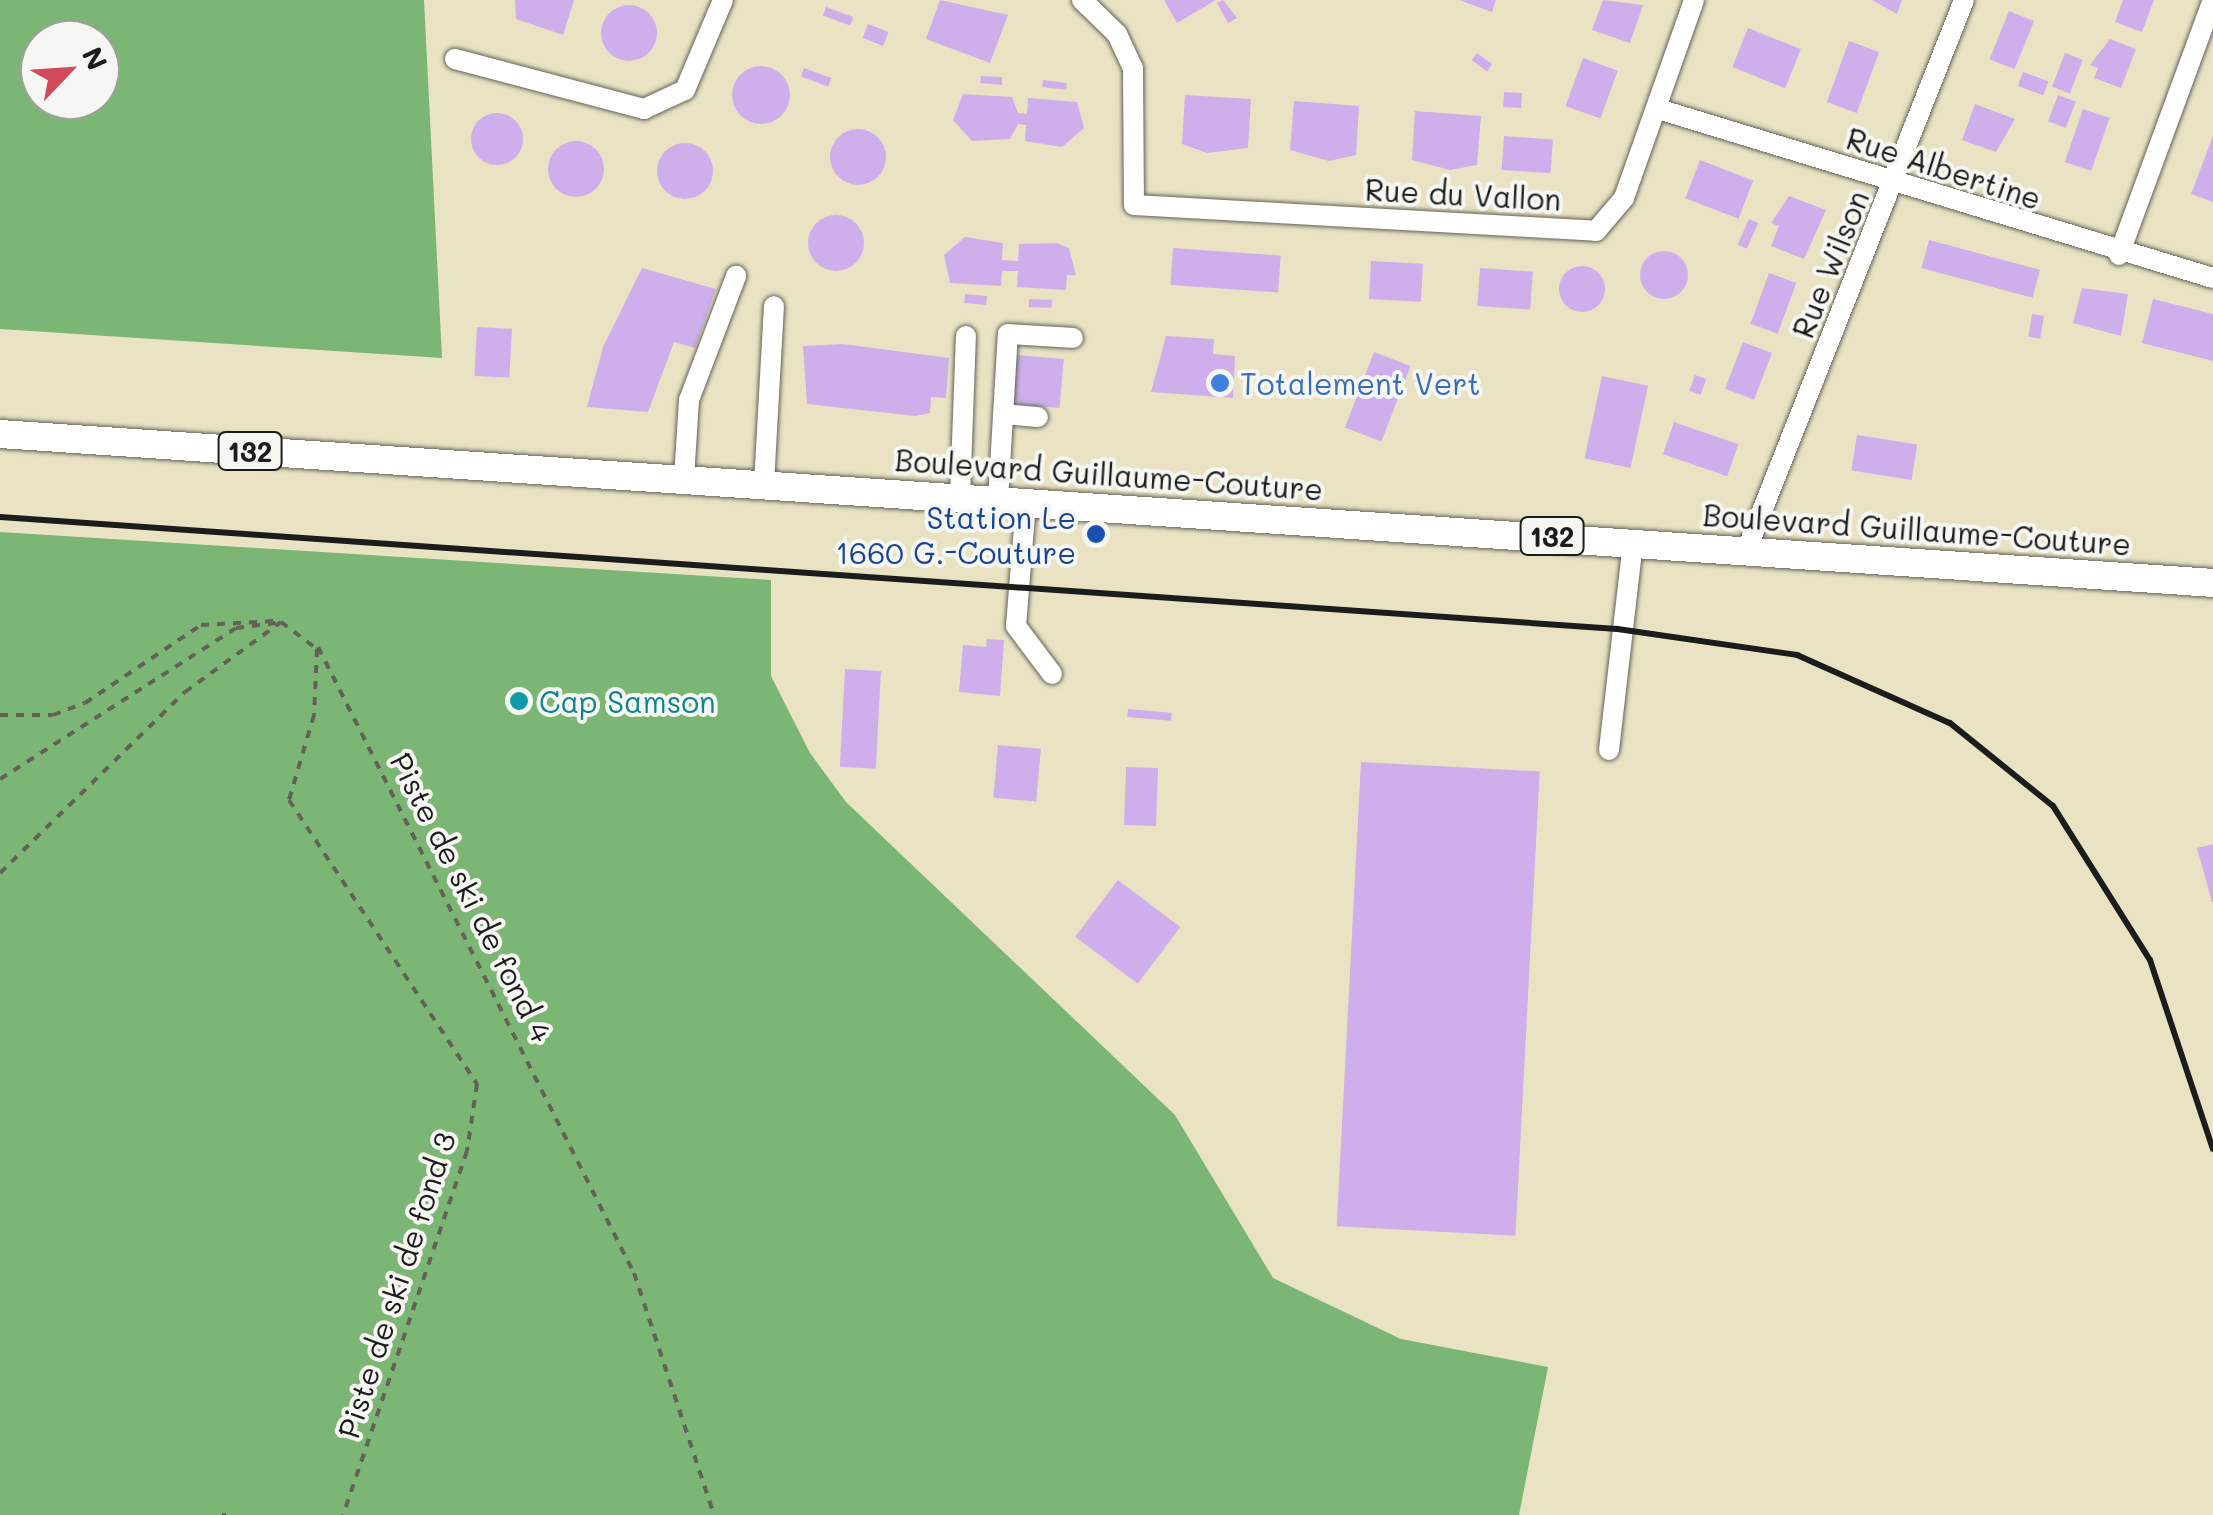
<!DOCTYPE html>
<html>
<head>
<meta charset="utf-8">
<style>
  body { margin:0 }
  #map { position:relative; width:2213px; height:1515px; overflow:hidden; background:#e9e3c4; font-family:Mali,sans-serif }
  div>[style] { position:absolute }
  .forest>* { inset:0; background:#7bb674 }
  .building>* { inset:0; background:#ceafeb; transform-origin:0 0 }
  .round { border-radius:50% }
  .path>* { height:4px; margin-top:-2px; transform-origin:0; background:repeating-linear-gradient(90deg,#646257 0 8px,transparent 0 16px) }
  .roads { filter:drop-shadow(0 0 2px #646257) drop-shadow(0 0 2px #646257) }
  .minor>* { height:20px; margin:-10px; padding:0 10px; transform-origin:10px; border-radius:10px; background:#fff }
  .major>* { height:28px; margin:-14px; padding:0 14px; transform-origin:14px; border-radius:14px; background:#fff }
  .rail>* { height:6px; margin:-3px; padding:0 3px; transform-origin:3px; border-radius:3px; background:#1c1c1c }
  .dots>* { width:28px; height:28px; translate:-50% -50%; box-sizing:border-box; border:5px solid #f6f6f2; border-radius:50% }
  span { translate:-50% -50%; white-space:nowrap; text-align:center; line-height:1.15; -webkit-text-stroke:8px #f6f6f2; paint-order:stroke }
  .shield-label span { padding:2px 8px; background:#f6f6f2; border:2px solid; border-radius:8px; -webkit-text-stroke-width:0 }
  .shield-label { font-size:28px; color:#1c1c1c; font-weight:700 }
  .street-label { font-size:30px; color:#1c1c1c }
  .shop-label { font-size:30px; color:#366cbe }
  .left { translate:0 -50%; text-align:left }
  .transit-label { font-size:30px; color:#164399 }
  .right { translate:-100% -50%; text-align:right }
  .culture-label { font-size:30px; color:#0d838f }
  .north { position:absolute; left:20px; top:20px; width:100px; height:100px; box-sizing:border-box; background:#f6f6f2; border:2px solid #9f9f9c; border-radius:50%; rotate:65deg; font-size:28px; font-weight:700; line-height:40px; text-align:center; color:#1c1c1c }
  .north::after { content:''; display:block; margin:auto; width:35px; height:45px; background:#d1495b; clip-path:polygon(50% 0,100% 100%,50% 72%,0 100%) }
</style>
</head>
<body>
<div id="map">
  <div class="forest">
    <div style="clip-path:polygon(evenodd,0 0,424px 0,442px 358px,0 329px,0 0,100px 40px,100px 100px,40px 100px,40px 40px,100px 40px)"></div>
    <div style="clip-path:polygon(0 532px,771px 580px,771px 676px,810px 753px,846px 802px,1175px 1115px,1273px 1278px,1401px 1339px,1548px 1367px,1519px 1515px,0 1515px)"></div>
  </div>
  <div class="building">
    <div style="clip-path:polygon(574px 0,563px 35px,516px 19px,515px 0)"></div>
    <div style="clip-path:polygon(940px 0,1008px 15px,990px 63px,926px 39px)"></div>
    <div style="clip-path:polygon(1164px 0,1216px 0,1177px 23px)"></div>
    <div style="clip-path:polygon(1223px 0,1237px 18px,1228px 23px,1217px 3px)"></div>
    <div style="clip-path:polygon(1459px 0,1496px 0,1492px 12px)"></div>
    <div style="clip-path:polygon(1603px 0,1643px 5px,1630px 43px,1592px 30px)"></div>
    <div style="clip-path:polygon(1872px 0,1902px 0,1897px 14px)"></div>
    <div style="clip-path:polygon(2123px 0,2154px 0,2142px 32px,2115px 22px)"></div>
    <div class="round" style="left:601px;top:5px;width:56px;height:56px"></div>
    <div style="left:826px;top:7px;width:29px;height:9px;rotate:20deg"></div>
    <div style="left:2009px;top:11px;width:27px;height:52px;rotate:22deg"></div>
    <div style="left:868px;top:24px;width:22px;height:15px;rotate:21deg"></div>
    <div style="left:1748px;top:28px;width:57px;height:42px;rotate:22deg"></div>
    <div style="clip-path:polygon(2110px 39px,2136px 49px,2121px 88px,2094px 78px,2098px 68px,2090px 65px)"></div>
    <div style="left:1849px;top:41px;width:32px;height:65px;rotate:20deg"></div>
    <div style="left:1477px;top:53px;width:19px;height:9px;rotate:36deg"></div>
    <div style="left:2065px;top:53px;width:19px;height:36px;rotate:21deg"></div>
    <div style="left:1583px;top:58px;width:37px;height:51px;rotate:20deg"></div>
    <div class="round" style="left:732px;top:66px;width:58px;height:58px"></div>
    <div style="left:804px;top:68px;width:29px;height:9px;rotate:20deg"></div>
    <div style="left:2023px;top:72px;width:27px;height:15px;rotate:20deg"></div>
    <div style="clip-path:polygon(981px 76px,1002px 77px,1002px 85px,980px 83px)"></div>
    <div style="left:1043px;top:80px;width:24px;height:7px;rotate:7deg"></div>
    <div style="left:1504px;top:92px;width:18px;height:15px;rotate:3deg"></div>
    <div style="clip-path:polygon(963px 94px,1012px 97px,1018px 113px,1027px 114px,1028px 98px,1077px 102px,1084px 128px,1062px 147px,1025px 141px,1026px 125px,1018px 124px,1010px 139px,972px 141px,953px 120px)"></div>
    <div style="clip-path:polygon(1185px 95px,1251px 99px,1248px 148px,1207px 153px,1182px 144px)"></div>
    <div style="left:2058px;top:95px;width:19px;height:28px;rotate:21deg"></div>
    <div style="clip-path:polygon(1294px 101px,1359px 106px,1356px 155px,1329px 161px,1290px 150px)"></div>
    <div style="clip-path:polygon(1975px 104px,2015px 119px,1996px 152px,1962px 140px)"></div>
    <div style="left:2083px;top:109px;width:28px;height:56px;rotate:19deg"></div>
    <div style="clip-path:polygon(1415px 111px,1481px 116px,1477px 165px,1450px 170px,1412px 160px)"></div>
    <div class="round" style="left:471px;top:113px;width:52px;height:52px"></div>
    <div class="round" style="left:830px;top:129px;width:56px;height:56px"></div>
    <div style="left:1504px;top:136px;width:49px;height:34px;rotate:4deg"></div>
    <div style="clip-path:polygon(2213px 136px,2213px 202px,2191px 194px)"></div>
    <div class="round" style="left:548px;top:141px;width:56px;height:56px"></div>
    <div class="round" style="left:657px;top:143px;width:56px;height:56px"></div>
    <div style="left:1700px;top:160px;width:57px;height:41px;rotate:21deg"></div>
    <div style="clip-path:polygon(1789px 196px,1826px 210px,1804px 259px,1771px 246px,1779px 226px,1771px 223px)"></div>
    <div class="round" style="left:808px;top:215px;width:56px;height:56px"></div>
    <div style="left:1749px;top:219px;width:10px;height:28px;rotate:24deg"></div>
    <div style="clip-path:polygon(965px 237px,1003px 243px,1002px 260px,1018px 261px,1019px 244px,1057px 243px,1069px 248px,1076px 275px,1067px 275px,1066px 290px,1017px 287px,1018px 271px,1002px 271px,1001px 286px,950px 283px,944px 255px)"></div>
    <div style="left:1929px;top:240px;width:115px;height:29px;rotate:15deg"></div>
    <div style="left:1173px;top:248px;width:108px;height:37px;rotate:4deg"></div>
    <div class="round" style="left:1640px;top:251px;width:48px;height:48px"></div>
    <div style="left:1371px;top:261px;width:52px;height:38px;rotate:3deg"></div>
    <div class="round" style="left:1559px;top:266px;width:46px;height:46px"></div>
    <div style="clip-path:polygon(642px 268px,716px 289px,695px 348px,674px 342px,648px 412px,587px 407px,603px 347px)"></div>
    <div style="left:1480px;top:268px;width:53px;height:38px;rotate:4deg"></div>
    <div style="left:1769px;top:273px;width:29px;height:54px;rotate:20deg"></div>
    <div style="clip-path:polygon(2082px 288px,2128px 294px,2121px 336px,2073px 323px)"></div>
    <div style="left:965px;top:294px;width:22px;height:9px;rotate:5deg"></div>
    <div style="left:1029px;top:299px;width:23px;height:8px;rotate:2deg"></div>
    <div style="clip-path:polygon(2153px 299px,2213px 314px,2213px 361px,2142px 343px)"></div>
    <div style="left:2032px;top:314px;width:12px;height:23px;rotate:9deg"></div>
    <div style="left:477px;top:327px;width:35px;height:49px;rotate:3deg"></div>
    <div style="clip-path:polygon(1166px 336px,1214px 339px,1213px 354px,1235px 356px,1233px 398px,1151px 392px)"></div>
    <div style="left:1743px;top:342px;width:31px;height:50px;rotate:21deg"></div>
    <div style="clip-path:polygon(843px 344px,949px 358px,946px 398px,931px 397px,930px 413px,915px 416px,807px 404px,803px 346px)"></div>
    <div style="left:1374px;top:352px;width:39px;height:81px;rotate:21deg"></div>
    <div style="left:1017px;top:355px;width:47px;height:49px;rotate:5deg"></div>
    <div style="left:1695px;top:375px;width:12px;height:17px;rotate:20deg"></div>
    <div style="left:1602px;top:376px;width:47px;height:84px;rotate:12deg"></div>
    <div style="left:1674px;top:422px;width:68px;height:34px;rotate:19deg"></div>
    <div style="left:1857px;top:435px;width:61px;height:36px;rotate:9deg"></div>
    <div style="clip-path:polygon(987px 639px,1004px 640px,1000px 696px,959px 692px,963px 645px,986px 647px)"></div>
    <div style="left:845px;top:669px;width:36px;height:98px;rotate:3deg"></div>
    <div style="left:1128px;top:709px;width:44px;height:8px;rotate:5deg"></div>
    <div style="left:998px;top:745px;width:43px;height:53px;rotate:5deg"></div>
    <div style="left:1361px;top:762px;width:179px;height:465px;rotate:3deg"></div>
    <div style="left:1126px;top:767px;width:32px;height:58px;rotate:2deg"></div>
    <div style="clip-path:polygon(2213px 844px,2213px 902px,2212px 902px,2197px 848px)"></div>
    <div style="left:1118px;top:880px;width:78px;height:71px;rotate:37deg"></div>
  </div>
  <div class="path">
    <div style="left:318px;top:647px;width:701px;rotate:63.22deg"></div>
    <div style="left:634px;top:1273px;width:255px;rotate:71.7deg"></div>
    <div style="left:0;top:715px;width:53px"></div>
    <div style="left:53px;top:715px;width:34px;rotate:-21deg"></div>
    <div style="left:85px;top:703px;width:140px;rotate:-33.9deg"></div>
    <div style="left:201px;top:625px;width:73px;rotate:-3.1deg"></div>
    <div style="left:0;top:779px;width:280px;rotate:-32.6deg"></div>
    <div style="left:236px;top:628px;width:40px;rotate:-7.1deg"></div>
    <div style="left:0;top:873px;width:259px;rotate:-44.4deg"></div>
    <div style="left:185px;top:692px;width:119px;rotate:-36.1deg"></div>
    <div style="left:281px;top:622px;width:45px;rotate:36.9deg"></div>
    <div style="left:317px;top:649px;width:66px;rotate:92.6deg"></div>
    <div style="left:314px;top:715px;width:89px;rotate:106.4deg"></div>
    <div style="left:289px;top:800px;width:341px;rotate:56.5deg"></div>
    <div style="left:477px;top:1084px;width:68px;rotate:98.5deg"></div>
    <div style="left:467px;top:1151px;width:385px;rotate:108.8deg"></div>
    <div style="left:222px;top:1515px;width:4px"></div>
  </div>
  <div class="roads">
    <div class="minor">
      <div style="left:1082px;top:0;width:49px;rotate:44.2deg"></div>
      <div style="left:1117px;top:34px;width:38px;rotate:65deg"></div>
      <div style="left:1133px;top:68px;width:137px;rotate:89.6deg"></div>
      <div style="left:1134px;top:205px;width:463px;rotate:3.2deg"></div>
      <div style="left:1596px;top:231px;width:43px;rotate:-49.7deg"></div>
      <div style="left:1624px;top:198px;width:210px;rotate:-70.5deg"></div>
      <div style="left:455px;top:59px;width:196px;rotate:14.8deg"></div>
      <div style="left:644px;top:109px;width:45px;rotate:-24.9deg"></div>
      <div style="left:685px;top:90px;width:98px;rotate:-67.1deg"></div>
      <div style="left:1658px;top:109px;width:580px;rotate:16.94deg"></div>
      <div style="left:2119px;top:255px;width:272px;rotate:-69.8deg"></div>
      <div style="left:1003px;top:414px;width:35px;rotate:5deg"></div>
      <div style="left:684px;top:479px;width:79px;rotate:-86.4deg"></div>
      <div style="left:689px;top:400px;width:133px;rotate:-69.2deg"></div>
      <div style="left:764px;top:484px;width:178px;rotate:-86.8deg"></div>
      <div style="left:960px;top:497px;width:161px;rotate:-87.9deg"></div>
      <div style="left:998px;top:500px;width:166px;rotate:-86.6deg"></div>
      <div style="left:1008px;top:334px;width:65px;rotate:3.5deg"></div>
      <div style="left:1026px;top:502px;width:124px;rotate:94.6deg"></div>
      <div style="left:1016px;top:626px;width:60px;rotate:53.1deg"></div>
      <div style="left:1747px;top:549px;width:590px;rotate:-68.43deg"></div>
      <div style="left:1609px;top:750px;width:209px;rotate:-83.4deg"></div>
    </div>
    <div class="major">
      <div style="left:0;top:434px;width:2218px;rotate:3.85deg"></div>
    </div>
  </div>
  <div class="rail">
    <div style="left:0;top:517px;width:1621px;rotate:3.96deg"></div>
    <div style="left:1617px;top:629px;width:182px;rotate:8.2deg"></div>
    <div style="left:1797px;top:655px;width:167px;rotate:24deg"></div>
    <div style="left:1950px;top:723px;width:132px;rotate:38.9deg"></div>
    <div style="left:2053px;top:806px;width:182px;rotate:57.8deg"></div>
    <div style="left:2150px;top:960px;width:199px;rotate:71.6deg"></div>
  </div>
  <div class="dots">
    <div style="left:1220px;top:383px;background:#3f7fe0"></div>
    <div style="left:1096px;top:534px;background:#1a4fb4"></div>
    <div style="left:519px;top:701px;background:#0f9aa8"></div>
  </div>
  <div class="shield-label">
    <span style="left:250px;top:451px">132</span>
    <span style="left:1552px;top:536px">132</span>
  </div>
  <div class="street-label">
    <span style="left:1944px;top:168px;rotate:18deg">Rue Albertine</span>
    <span style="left:1463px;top:194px;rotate:3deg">Rue du Vallon</span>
    <span style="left:1830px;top:264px;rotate:-68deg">Rue Wilson</span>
    <span style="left:1109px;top:474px;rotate:4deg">Boulevard Guillaume-Couture</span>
    <span style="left:1917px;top:529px;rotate:4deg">Boulevard Guillaume-Couture</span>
    <span style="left:472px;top:897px;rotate:63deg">Piste de ski de fond 4</span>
    <span style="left:396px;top:1285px;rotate:-72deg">Piste de ski de fond 3</span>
  </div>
  <div class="shop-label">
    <span class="left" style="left:1240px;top:383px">Totalement Vert</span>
  </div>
  <div class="transit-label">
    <span class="right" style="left:1076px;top:534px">Station Le<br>1660 G.-Couture</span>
  </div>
  <div class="culture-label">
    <span class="left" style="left:539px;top:701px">Cap Samson</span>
  </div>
  <div class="north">N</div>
</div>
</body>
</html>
